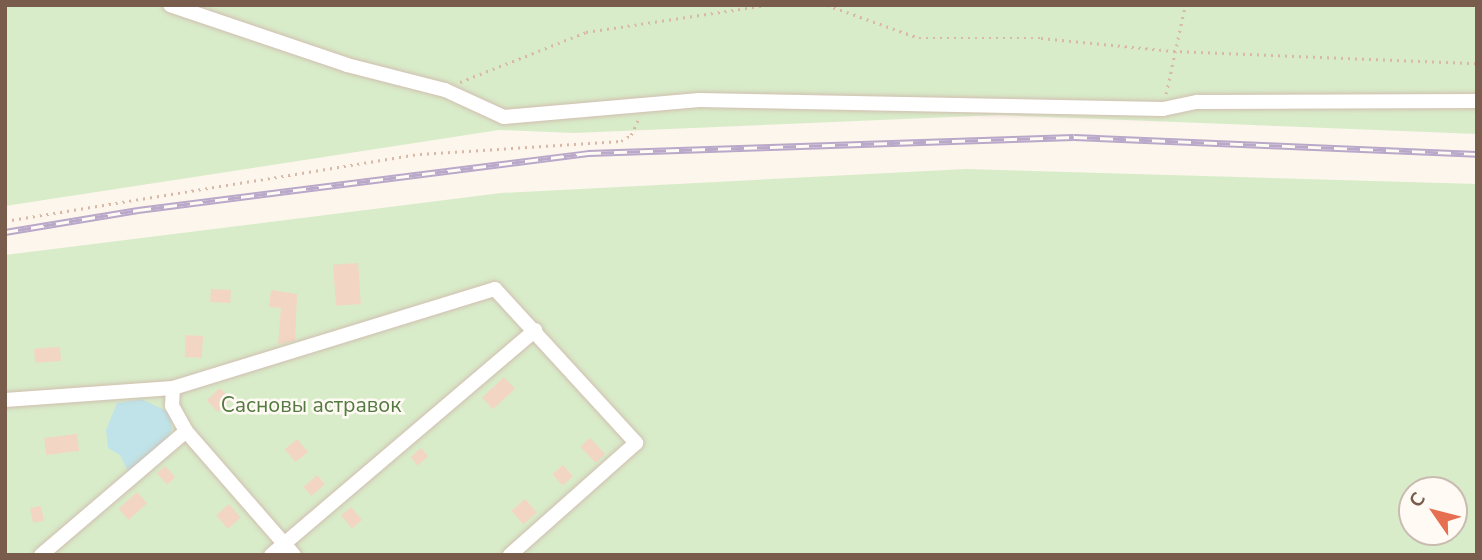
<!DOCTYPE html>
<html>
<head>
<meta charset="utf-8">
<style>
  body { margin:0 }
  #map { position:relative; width:1482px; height:560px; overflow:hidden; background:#fdf6ec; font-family:"Nunito Sans",sans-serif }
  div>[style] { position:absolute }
  .green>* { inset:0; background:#d8ecc9 }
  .water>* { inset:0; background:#bfe3e8 }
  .building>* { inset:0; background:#f3d5c3; transform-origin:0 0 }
  .path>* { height:2.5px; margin-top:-1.25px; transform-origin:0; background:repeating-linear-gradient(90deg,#d9b8a5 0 2px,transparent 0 7px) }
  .roads { filter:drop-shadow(0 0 2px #d1beb0) drop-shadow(0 0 2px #d1beb0) }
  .minor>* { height:14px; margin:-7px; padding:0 7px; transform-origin:7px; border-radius:7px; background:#fff }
  .rail>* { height:7px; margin-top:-3.5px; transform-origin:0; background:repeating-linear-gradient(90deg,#fffaf3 0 13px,#b9a8c9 0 26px); box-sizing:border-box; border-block:2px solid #b9a8c9 }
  span { translate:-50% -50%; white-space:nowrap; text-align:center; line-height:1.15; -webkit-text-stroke:5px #fffaf3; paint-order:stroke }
  .park-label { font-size:21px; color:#537a41 }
  .frame { position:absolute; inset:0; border:7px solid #7a5c4d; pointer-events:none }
  .north { position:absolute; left:1398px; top:476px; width:70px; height:70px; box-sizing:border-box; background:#fffaf3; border:2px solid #cabbb1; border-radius:50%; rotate:305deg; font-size:19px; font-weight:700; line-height:28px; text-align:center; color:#7a5c4d }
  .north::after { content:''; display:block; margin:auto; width:24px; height:32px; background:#e76f51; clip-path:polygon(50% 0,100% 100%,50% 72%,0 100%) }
</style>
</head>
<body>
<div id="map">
  <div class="green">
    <div style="clip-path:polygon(5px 5px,1477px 5px,1477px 134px,999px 115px,574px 133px,499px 130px,5px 206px)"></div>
    <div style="clip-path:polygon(evenodd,966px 169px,1477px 184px,1477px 555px,5px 555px,5px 255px,501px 193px,966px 169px,1412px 490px,1454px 490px,1454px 532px,1412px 532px,1412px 490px)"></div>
  </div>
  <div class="water">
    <div style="clip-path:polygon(141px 399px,171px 413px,172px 428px,169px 437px,128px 471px,120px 455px,108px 448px,106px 430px,117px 403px)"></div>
  </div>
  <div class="building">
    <div style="left:358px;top:263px;width:41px;height:25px;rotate:86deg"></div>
    <div style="left:211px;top:289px;width:20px;height:13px;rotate:3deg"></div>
    <div style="clip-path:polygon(271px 290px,297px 294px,295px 341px,278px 344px,281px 308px,269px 307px)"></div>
    <div style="left:186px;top:335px;width:17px;height:22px;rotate:3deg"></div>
    <div style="left:60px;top:347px;width:14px;height:26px;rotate:86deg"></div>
    <div style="left:504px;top:377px;width:16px;height:30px;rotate:47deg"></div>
    <div style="left:220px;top:388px;width:16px;height:18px;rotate:47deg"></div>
    <div style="left:77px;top:434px;width:17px;height:33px;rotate:83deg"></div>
    <div style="left:590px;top:438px;width:22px;height:13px;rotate:47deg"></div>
    <div style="left:297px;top:439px;width:17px;height:16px;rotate:50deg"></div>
    <div style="left:421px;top:448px;width:11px;height:14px;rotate:49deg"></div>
    <div style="left:563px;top:465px;width:15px;height:14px;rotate:48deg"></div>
    <div style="left:165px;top:466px;width:15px;height:11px;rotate:48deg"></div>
    <div style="left:317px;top:475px;width:12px;height:18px;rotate:48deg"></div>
    <div style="left:137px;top:492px;width:15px;height:25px;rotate:48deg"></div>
    <div style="left:525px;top:499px;width:18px;height:18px;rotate:49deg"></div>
    <div style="left:229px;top:504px;width:18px;height:17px;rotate:49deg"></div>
    <div style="left:41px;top:506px;width:15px;height:11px;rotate:79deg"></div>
    <div style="left:351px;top:507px;width:17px;height:13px;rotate:50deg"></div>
  </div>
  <div class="path">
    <div style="left:827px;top:5px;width:98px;rotate:19.7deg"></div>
    <div style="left:919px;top:38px;width:122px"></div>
    <div style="left:1041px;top:38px;width:133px;rotate:5.6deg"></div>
    <div style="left:1173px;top:51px;width:304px;rotate:2.3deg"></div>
    <div style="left:460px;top:82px;width:136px;rotate:-21.6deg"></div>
    <div style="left:586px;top:32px;width:183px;rotate:-8.5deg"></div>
    <div style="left:1166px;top:94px;width:91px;rotate:-77.9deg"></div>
    <div style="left:5px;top:221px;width:420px;rotate:-9.2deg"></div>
    <div style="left:420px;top:154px;width:201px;rotate:-3.7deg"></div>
    <div style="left:621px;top:141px;width:12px;rotate:-31deg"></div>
    <div style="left:631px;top:135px;width:19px;rotate:-65deg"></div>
  </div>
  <div class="roads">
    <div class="minor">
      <div style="left:170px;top:5px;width:187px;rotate:18.7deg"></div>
      <div style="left:347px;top:65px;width:101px;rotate:14.3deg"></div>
      <div style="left:445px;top:90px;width:65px;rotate:24.6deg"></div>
      <div style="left:504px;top:117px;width:196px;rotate:-5deg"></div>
      <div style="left:699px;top:100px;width:464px;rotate:1.1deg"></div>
      <div style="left:1163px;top:109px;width:35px;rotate:-12deg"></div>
      <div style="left:1197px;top:102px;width:280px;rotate:-0.2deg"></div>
      <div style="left:5px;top:400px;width:168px;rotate:-4.1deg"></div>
      <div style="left:41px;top:555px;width:191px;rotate:-40.5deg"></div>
      <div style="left:271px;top:555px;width:347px;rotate:-40.4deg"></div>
      <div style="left:294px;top:555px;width:164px;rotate:-131.1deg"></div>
      <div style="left:186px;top:431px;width:29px;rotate:-119deg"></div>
      <div style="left:172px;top:406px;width:18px;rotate:-87deg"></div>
      <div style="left:173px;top:388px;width:337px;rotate:-17.1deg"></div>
      <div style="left:495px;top:289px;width:209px;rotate:47.5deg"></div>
      <div style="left:636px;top:443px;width:169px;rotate:138.4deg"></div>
    </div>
  </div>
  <div class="rail">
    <div style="left:5px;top:232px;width:135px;rotate:-9.4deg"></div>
    <div style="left:138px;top:210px;width:454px;rotate:-7.2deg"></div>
    <div style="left:588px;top:153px;width:486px;rotate:-1.9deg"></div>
    <div style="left:1074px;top:137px;width:403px;rotate:2.4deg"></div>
  </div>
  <div class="park-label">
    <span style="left:311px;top:405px">Сасновы астравок</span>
  </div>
  <div class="frame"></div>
  <div class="north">С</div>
</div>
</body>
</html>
